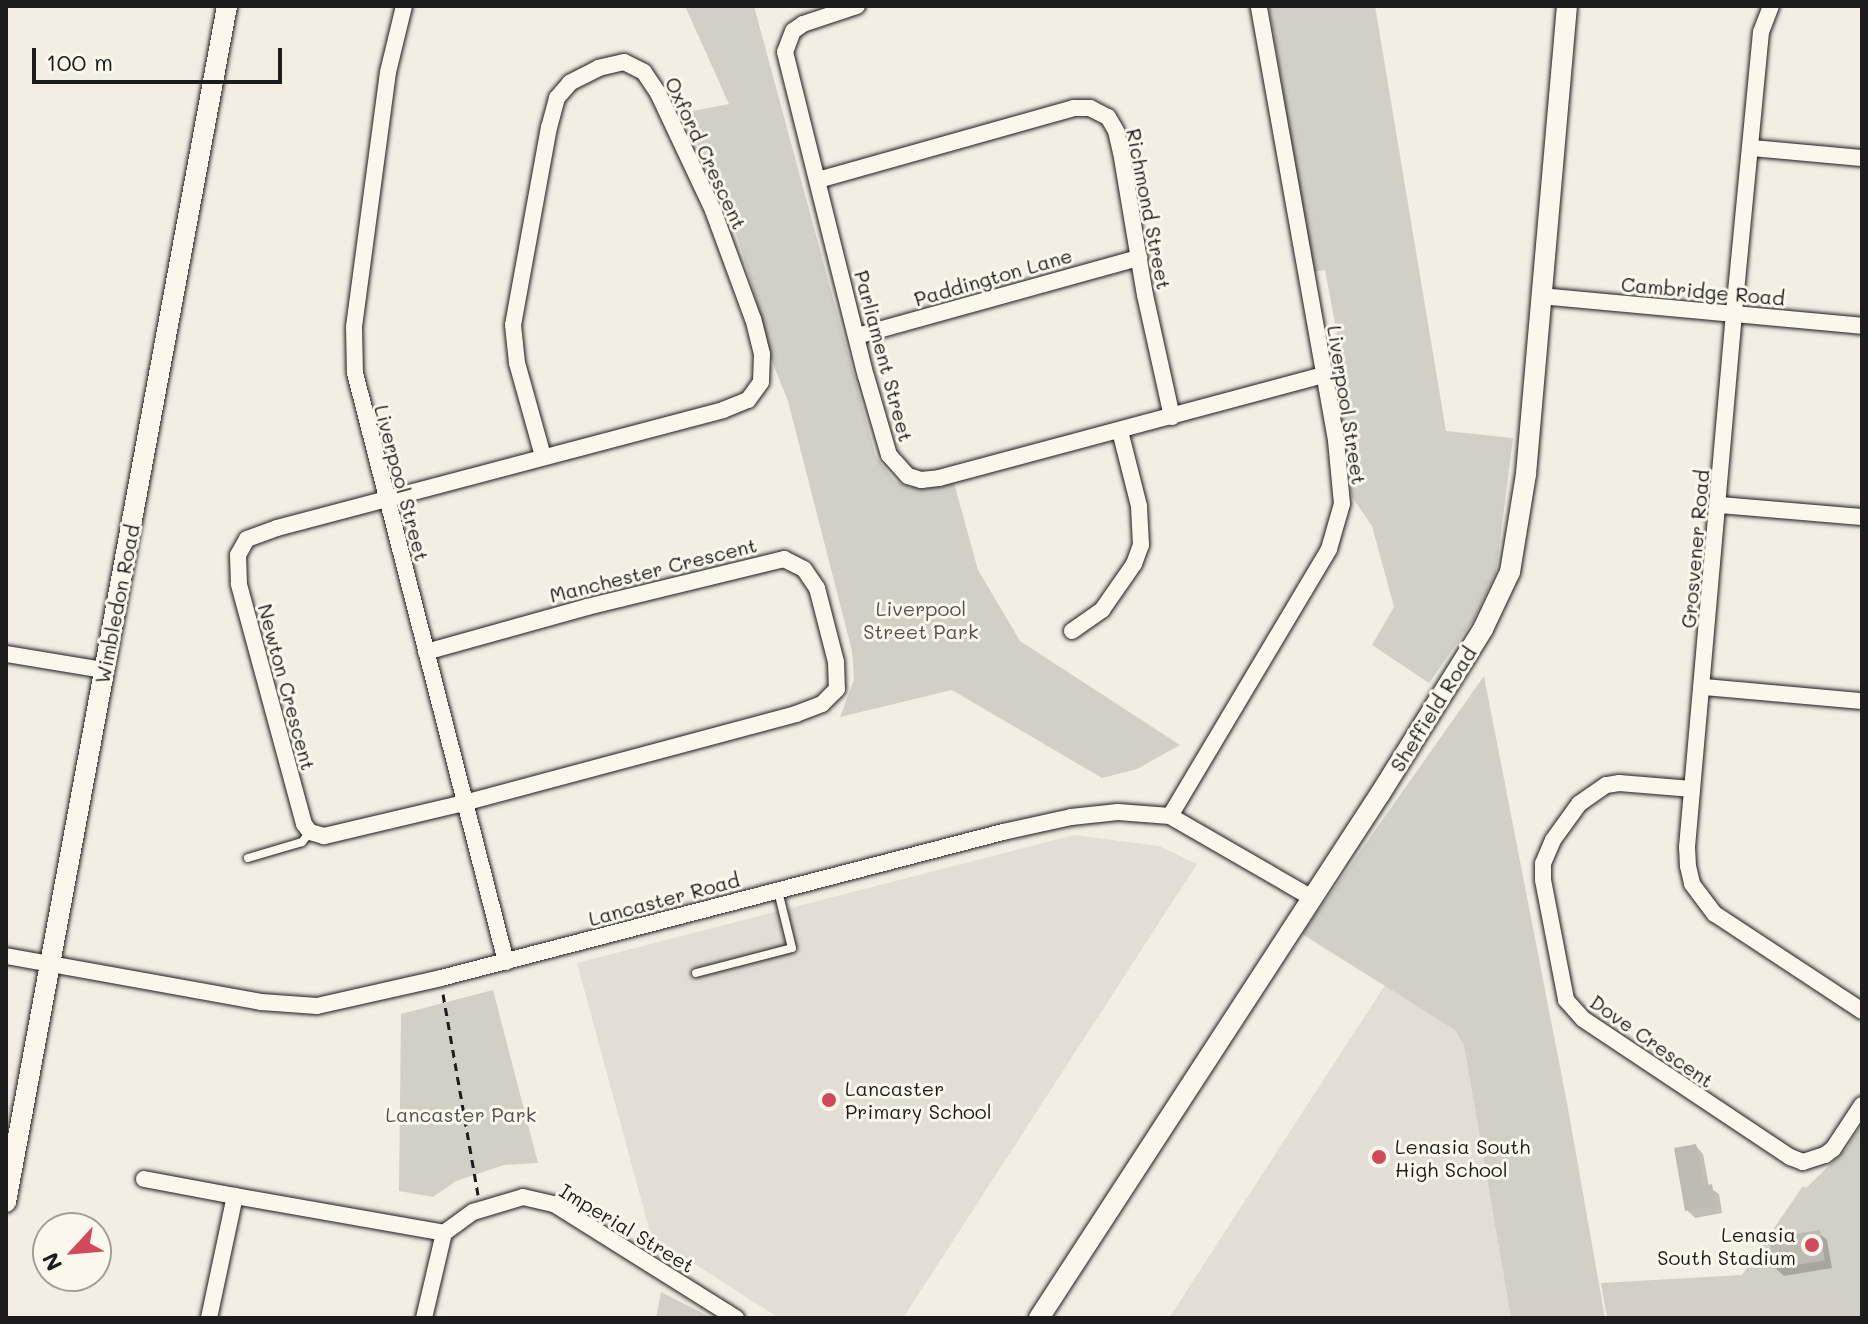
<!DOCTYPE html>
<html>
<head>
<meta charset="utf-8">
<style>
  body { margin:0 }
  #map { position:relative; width:1868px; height:1324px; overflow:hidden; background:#f2eee4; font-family:Mali,sans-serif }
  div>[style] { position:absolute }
  .built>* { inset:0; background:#e2ded5 }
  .green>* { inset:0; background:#d2cfc6 }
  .shadow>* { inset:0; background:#0003 }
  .building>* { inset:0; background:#bdbab1; transform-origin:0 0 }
  .path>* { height:3px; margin-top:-1.5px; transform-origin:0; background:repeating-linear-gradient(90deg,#1c1c1c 0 8px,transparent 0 14px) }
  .roads { filter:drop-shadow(0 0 2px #1c1c1c) drop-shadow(0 0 2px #1c1c1c) }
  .service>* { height:8px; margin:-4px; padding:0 4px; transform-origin:4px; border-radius:4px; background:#fbf7ec }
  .minor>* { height:16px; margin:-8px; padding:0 8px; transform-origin:8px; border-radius:8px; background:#fbf7ec }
  .tertiary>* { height:20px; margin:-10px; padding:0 10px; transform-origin:10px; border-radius:10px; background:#fbf7ec }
  .dots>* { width:22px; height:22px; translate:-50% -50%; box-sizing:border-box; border:4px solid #fbf7ec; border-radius:50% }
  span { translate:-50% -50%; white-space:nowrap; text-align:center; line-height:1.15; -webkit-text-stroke:6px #fbf7ec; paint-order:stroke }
  .street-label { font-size:20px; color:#1c1c1c }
  .park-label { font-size:20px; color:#53524f }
  .poi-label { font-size:20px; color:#1c1c1c }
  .left { translate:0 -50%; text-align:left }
  .right { translate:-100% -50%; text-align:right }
  .frame { position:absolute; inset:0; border:8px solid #1c1c1c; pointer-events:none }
  .north { position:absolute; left:32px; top:1212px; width:80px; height:80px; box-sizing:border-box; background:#fbf7ec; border:2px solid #a29f99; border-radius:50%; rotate:244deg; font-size:22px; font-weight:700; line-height:32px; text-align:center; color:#1c1c1c }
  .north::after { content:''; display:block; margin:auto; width:28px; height:36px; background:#d1495b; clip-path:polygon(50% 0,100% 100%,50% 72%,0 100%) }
  .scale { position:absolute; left:32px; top:48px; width:250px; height:36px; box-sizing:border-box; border:4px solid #1c1c1c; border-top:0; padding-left:10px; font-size:24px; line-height:28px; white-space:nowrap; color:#1c1c1c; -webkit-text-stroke:6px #fbf7ec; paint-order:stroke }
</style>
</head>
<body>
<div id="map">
  <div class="built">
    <div style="clip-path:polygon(1074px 835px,1159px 846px,1197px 864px,903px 1318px,779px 1318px,651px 1236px,577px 963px)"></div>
    <div style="clip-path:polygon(1385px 985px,1456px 1030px,1464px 1045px,1511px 1318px,1169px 1318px)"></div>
  </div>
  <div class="green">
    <div style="clip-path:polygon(685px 6px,754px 6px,876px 457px,895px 481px,910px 487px,925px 489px,954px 483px,978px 570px,1020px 641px,1180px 745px,1137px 769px,1102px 778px,952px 690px,840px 717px,854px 680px,852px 651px,788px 401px,769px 354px,756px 298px,733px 223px,683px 113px,729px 104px)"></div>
    <div style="clip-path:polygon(1269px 6px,1375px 6px,1446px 431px,1513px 438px,1496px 572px,1474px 619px,1429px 683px,1372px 645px,1394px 607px,1372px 526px,1352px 497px,1328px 348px,1339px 345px,1325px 270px,1313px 272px)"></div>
    <div style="clip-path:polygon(1484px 676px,1567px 1103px,1605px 1318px,1511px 1318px,1464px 1045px,1455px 1030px,1302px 934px)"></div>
    <div style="clip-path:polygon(493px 990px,538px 1163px,504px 1165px,456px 1181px,433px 1197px,399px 1191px,401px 1014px)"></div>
    <div style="clip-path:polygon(1862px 1124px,1862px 1318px,1607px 1318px,1601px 1283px,1742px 1275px,1803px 1186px,1806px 1188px,1847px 1148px)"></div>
    <div style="clip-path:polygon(661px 1292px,712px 1318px,656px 1318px)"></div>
  </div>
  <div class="shadow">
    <div style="clip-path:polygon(1696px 1146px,1703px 1154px,1709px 1187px,1719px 1194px,1722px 1213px,1695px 1218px,1687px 1210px)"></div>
    <div style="clip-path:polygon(1819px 1233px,1827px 1240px,1832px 1268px,1784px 1276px,1776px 1269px)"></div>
  </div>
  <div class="building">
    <div style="clip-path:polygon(1696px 1144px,1704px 1186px,1712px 1184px,1716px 1206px,1685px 1211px,1674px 1148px)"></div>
    <div style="left:1820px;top:1230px;width:31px;height:52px;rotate:81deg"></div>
  </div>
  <div class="path">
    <div style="left:443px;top:994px;width:204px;rotate:80.1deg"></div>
  </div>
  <div class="roads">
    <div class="service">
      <div style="left:248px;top:858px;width:56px;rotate:-16.5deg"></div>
      <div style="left:302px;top:842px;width:13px;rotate:-51deg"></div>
      <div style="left:696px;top:973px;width:99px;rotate:-14.6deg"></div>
      <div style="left:792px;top:948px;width:59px;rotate:-103.8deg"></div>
    </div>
    <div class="minor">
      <div style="left:404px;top:6px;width:68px;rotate:103.6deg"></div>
      <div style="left:388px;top:72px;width:257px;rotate:97.6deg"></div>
      <div style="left:354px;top:327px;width:46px;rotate:88.8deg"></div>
      <div style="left:355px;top:373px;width:608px;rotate:75.62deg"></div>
      <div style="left:857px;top:6px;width:57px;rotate:161.6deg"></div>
      <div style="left:803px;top:24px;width:12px;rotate:145deg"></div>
      <div style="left:793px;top:31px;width:22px;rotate:111deg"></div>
      <div style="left:785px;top:52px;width:334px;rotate:76deg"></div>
      <div style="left:866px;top:376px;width:82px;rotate:73.8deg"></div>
      <div style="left:889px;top:455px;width:28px;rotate:48deg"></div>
      <div style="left:908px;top:476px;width:14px;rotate:17deg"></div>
      <div style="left:921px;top:480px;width:18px;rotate:-6deg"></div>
      <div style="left:939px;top:478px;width:399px;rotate:-15deg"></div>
      <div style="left:1771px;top:6px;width:28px;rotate:111deg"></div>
      <div style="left:1761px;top:32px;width:282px;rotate:95.5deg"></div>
      <div style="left:1734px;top:313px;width:536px;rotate:95.03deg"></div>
      <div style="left:1687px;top:847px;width:19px;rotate:87deg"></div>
      <div style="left:1688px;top:866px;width:18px;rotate:77deg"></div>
      <div style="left:1692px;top:884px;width:38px;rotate:53deg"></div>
      <div style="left:1715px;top:914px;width:176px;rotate:33.4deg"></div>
      <div style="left:1752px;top:148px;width:110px;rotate:5.2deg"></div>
      <div style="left:818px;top:180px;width:266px;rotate:-15.7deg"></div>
      <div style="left:1074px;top:108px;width:16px"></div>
      <div style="left:1090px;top:108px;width:20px;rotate:27deg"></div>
      <div style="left:1108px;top:117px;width:16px;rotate:60deg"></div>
      <div style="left:1116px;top:131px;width:22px;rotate:77deg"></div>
      <div style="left:1121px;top:152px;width:145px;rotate:80.5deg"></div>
      <div style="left:1145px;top:295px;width:125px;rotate:77.5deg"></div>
      <div style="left:1540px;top:296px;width:323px;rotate:5.3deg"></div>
      <div style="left:857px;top:336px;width:293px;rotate:-15.5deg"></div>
      <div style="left:1719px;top:505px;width:144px;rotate:4.8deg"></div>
      <div style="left:1072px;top:631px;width:37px;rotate:-35deg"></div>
      <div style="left:1102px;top:610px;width:56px;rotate:-55.2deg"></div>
      <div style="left:1134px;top:564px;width:20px;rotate:-70deg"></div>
      <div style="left:1141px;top:545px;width:39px;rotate:-93deg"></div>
      <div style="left:1139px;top:506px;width:77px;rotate:-104.2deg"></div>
      <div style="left:426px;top:652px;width:167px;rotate:-15.6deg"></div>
      <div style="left:587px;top:607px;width:203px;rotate:-13.7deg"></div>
      <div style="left:784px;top:559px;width:22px;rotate:27deg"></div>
      <div style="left:804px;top:569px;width:23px;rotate:56deg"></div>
      <div style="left:817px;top:588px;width:76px;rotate:75.6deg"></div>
      <div style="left:836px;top:662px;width:27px;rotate:88deg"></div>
      <div style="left:837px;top:689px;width:21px;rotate:135deg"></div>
      <div style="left:822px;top:704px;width:28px;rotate:159deg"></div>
      <div style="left:796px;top:714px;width:344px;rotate:165deg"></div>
      <div style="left:464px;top:803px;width:144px;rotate:166.7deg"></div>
      <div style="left:324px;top:836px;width:15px;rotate:-164deg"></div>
      <div style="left:310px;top:832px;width:10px;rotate:-127deg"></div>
      <div style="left:304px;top:824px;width:249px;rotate:-105.2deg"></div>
      <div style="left:239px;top:584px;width:29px;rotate:-92deg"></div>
      <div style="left:238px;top:555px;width:18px;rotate:-61deg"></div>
      <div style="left:247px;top:539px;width:32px;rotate:-20deg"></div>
      <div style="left:277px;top:528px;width:461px;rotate:-14.8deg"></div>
      <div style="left:723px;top:410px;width:27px;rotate:-22deg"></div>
      <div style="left:748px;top:400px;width:22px;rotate:-54deg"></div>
      <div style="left:761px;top:382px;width:28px;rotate:-88deg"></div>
      <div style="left:762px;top:354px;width:36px;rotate:-104deg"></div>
      <div style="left:753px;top:319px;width:116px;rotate:-110.2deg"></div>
      <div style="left:713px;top:210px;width:129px;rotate:-115.2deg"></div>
      <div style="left:658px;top:93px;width:25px;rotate:-124deg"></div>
      <div style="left:644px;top:72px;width:22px;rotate:-153deg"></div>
      <div style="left:624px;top:62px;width:26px;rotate:167deg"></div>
      <div style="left:599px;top:68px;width:33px;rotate:153deg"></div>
      <div style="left:570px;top:83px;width:20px;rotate:131deg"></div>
      <div style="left:557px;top:98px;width:30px;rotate:105deg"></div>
      <div style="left:549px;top:127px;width:201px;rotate:100.3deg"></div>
      <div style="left:513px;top:325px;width:38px;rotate:84deg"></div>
      <div style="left:517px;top:363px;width:97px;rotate:74.4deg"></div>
      <div style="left:6px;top:654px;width:99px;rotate:9.3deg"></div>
      <div style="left:1704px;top:687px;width:159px;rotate:5.1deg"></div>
      <div style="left:1692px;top:789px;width:73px;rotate:-175.3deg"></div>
      <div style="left:1619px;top:783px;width:13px;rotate:171deg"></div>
      <div style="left:1606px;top:785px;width:33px;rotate:145deg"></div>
      <div style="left:1579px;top:804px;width:44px;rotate:125.8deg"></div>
      <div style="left:1553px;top:840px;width:26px;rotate:113deg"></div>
      <div style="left:1543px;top:864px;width:16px;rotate:90deg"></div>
      <div style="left:1543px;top:880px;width:122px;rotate:79.1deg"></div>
      <div style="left:1566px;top:1000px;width:25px;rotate:48deg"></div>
      <div style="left:1583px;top:1019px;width:249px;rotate:33.7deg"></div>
      <div style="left:1790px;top:1157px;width:14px;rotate:21deg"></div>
      <div style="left:1803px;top:1162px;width:23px;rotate:-18deg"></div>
      <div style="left:1825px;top:1155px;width:10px;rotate:-37deg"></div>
      <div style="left:1833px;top:1149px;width:53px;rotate:-56.6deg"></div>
      <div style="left:1170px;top:816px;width:311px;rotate:-59.2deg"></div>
      <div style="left:1329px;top:549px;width:47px;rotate:-73.9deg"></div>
      <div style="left:1342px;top:504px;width:64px;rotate:-95.4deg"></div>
      <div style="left:1336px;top:440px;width:441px;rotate:-100.1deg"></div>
      <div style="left:6px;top:956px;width:259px;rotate:10.2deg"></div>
      <div style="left:261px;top:1002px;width:56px;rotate:4.1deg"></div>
      <div style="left:317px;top:1006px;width:127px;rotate:-12.7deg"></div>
      <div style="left:441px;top:978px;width:581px;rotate:-14.56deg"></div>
      <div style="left:1003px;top:832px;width:70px;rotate:-12.4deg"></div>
      <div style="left:1071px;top:817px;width:47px;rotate:-6.1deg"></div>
      <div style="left:1118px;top:812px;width:52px;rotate:4.4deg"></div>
      <div style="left:1170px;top:816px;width:164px;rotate:30deg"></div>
      <div style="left:144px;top:1179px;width:93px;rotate:10.6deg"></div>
      <div style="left:209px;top:1318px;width:125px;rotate:-78deg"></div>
      <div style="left:235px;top:1196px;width:212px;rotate:10deg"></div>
      <div style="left:424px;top:1318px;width:87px;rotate:-76.8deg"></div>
      <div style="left:444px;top:1233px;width:36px;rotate:-36deg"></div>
      <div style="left:473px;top:1212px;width:52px;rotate:-16.7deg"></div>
      <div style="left:523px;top:1197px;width:32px;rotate:13deg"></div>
      <div style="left:554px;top:1204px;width:215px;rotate:32.1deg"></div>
    </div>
    <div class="tertiary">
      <div style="left:6px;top:1202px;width:1216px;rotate:-79.53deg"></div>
      <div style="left:1039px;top:1318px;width:625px;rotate:-56.95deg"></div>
      <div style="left:1380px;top:794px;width:195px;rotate:-58deg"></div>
      <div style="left:1483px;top:629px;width:63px;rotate:-64.7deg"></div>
      <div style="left:1510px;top:572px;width:99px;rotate:-80.7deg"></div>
      <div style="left:1526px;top:474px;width:470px;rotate:-85deg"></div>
    </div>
  </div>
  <div class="dots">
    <div style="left:829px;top:1100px;background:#d1495b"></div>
    <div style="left:1379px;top:1157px;background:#d1495b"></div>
    <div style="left:1812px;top:1245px;background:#d1495b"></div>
  </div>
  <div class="street-label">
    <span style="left:706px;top:153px;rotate:65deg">Oxford Crescent</span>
    <span style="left:1149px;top:209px;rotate:79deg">Richmond Street</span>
    <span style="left:993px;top:277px;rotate:-16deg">Paddington Lane</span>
    <span style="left:1703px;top:291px;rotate:5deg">Cambridge Road</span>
    <span style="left:884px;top:356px;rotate:75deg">Parliament Street</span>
    <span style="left:1347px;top:405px;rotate:81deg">Liverpool Street</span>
    <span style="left:402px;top:483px;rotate:75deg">Liverpool Street</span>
    <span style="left:1695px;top:549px;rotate:-85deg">Grosvener Road</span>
    <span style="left:653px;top:570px;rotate:-14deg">Manchester Crescent</span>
    <span style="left:117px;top:604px;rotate:-79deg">Wimbledon Road</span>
    <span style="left:287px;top:687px;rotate:75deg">Newton Crescent</span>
    <span style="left:1433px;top:709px;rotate:-58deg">Sheffield Road</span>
    <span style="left:664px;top:899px;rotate:-15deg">Lancaster Road</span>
    <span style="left:1652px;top:1041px;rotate:35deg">Dove Crescent</span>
    <span style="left:627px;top:1228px;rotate:31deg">Imperial Street</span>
  </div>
  <div class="park-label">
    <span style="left:921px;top:620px">Liverpool<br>Street Park</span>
    <span style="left:461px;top:1114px">Lancaster Park</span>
  </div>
  <div class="poi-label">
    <span class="left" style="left:845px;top:1100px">Lancaster<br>Primary School</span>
    <span class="left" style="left:1395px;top:1158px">Lenasia South<br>High School</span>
    <span class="right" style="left:1796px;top:1246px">Lenasia<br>South Stadium</span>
  </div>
  <div class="frame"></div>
  <div class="north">N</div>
  <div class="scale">100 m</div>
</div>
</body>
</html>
